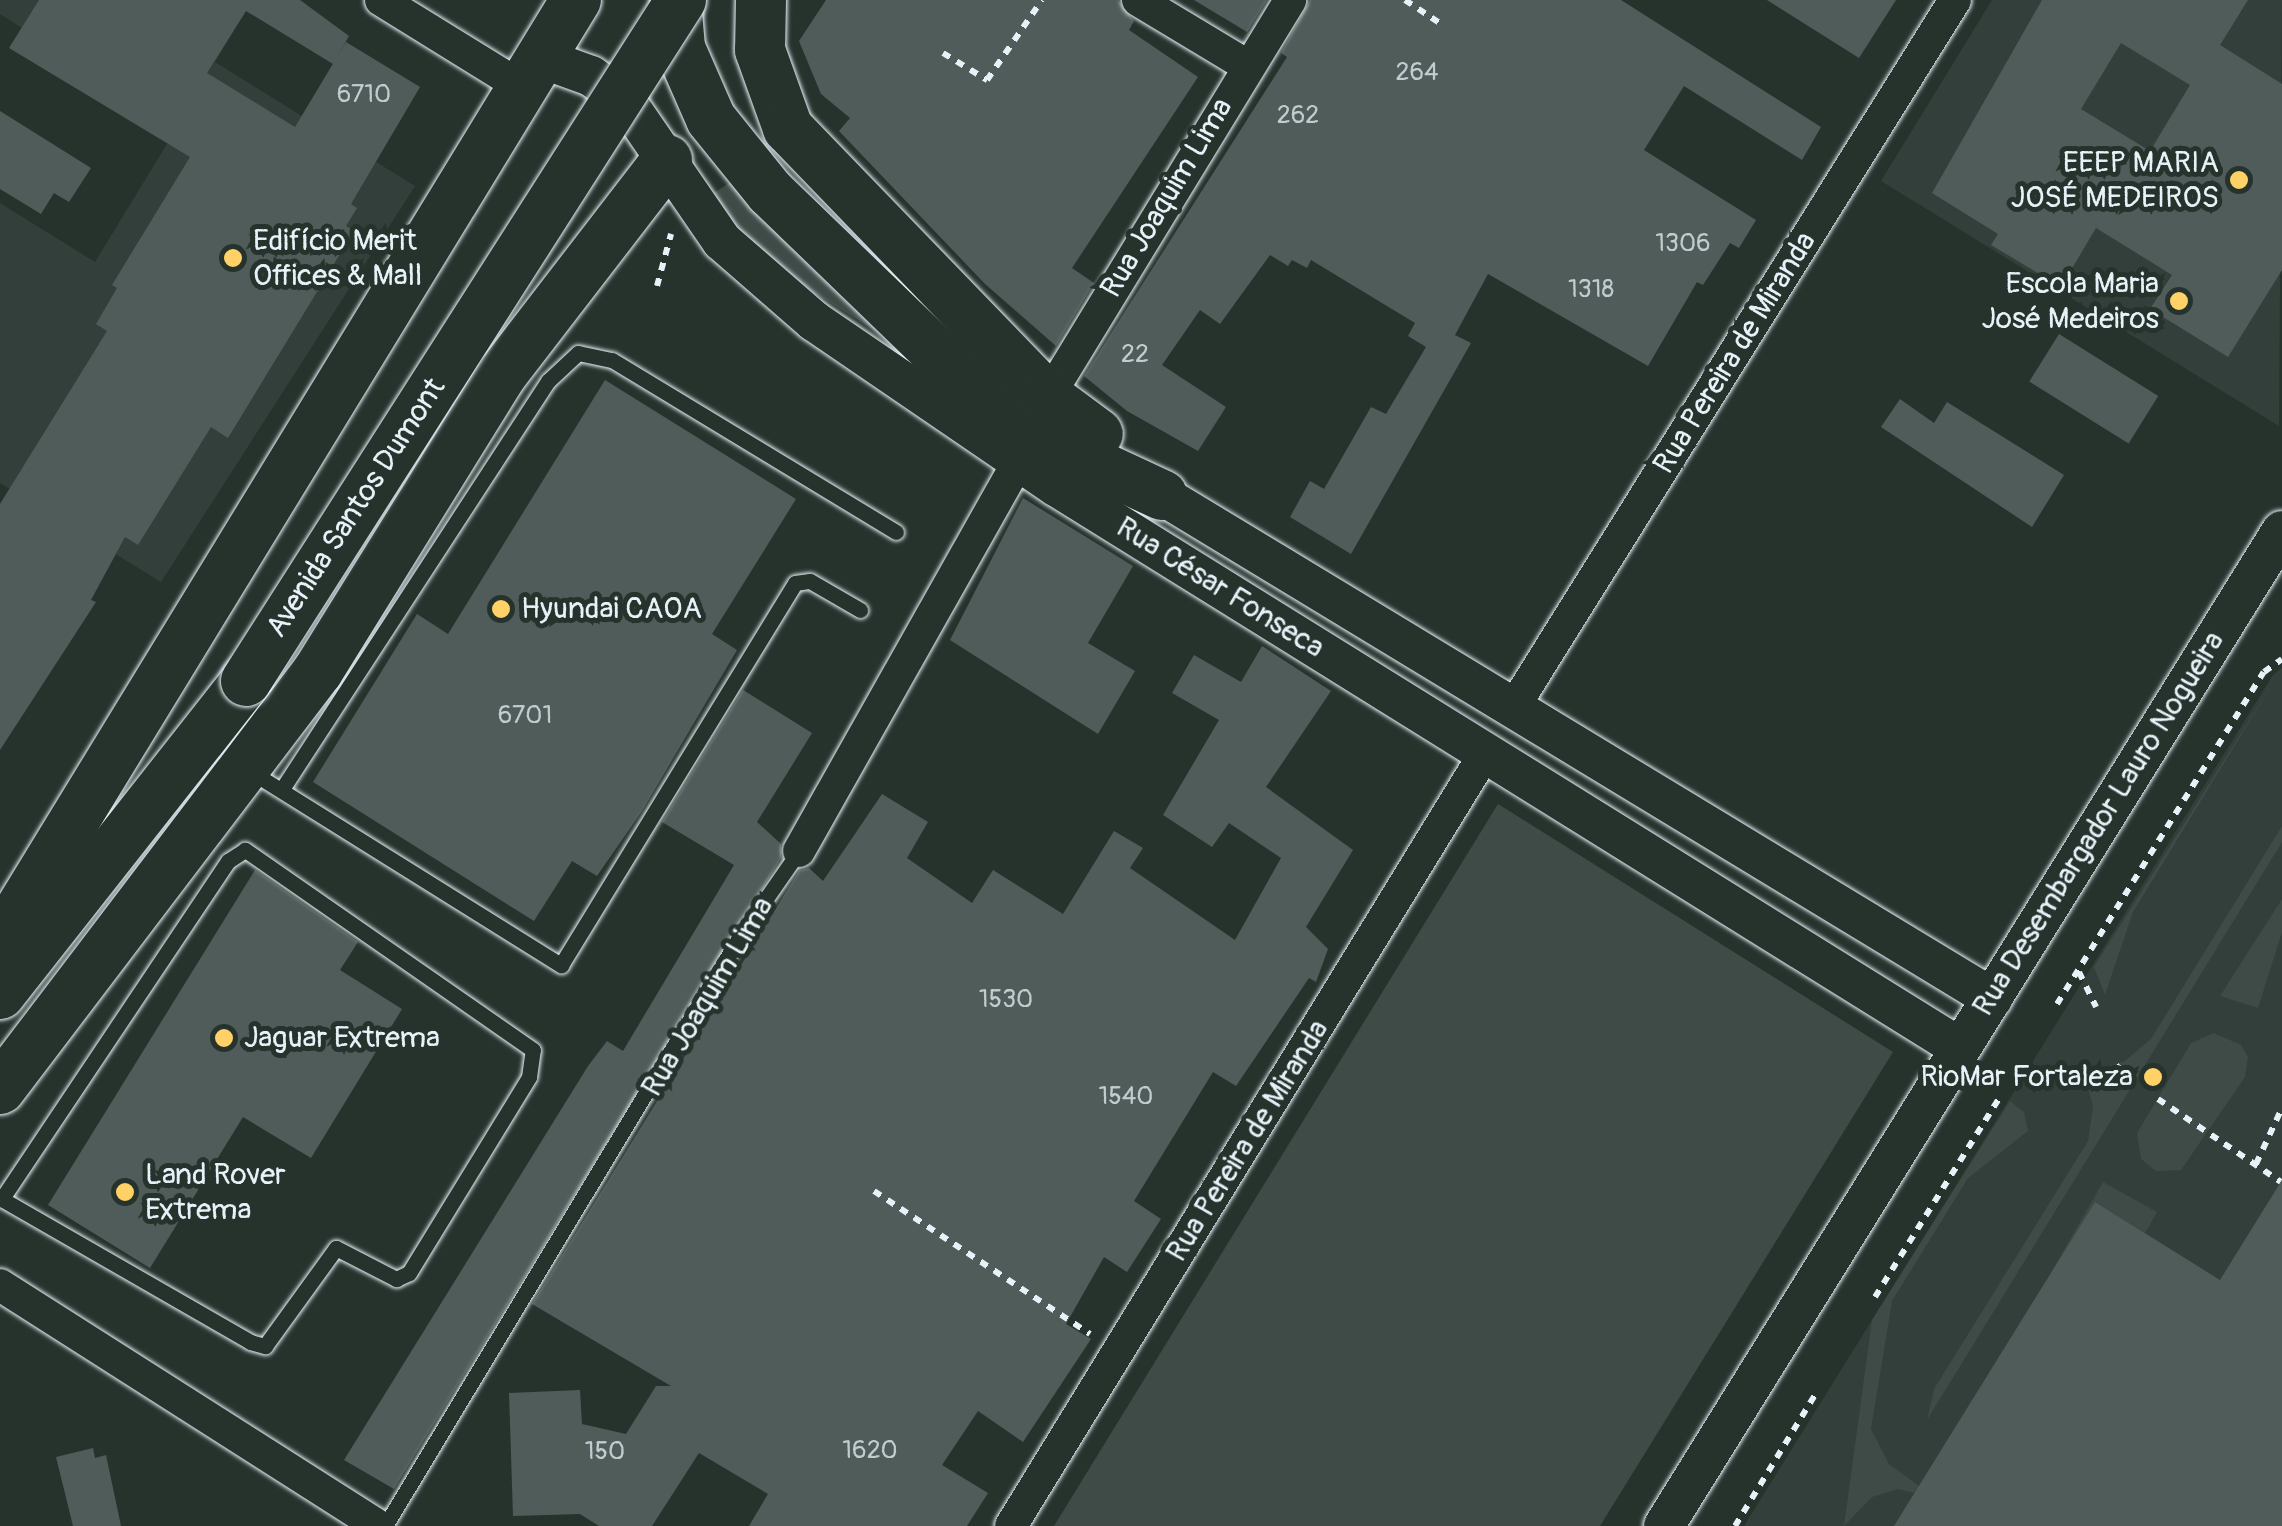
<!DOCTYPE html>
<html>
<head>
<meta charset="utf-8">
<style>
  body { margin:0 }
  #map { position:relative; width:2282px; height:1526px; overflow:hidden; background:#26332d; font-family:Pangolin,sans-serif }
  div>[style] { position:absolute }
  .built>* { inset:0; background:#333f3a }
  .green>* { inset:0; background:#3e4b47 }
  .building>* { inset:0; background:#505c59; transform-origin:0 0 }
  .path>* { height:6px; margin-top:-3px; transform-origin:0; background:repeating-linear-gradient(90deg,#e8f1f8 0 8px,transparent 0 16px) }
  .roads { filter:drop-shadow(0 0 2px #e8f1f8) drop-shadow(0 0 2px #e8f1f8) }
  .service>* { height:15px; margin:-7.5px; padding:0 7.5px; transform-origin:7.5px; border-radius:7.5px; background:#26332d }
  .minor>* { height:32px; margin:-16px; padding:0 16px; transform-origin:16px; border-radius:16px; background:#26332d }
  .tertiary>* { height:40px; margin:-20px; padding:0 20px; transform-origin:20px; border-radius:20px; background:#26332d }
  .primary>* { height:50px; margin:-25px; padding:0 25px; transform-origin:25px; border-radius:25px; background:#26332d }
  .bridges { filter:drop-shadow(0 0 2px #e8f1f8) drop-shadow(0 0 2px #e8f1f8) }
  .primary-bridge>* { height:50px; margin:-25px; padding:0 25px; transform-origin:25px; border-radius:25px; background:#26332d }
  .dots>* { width:28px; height:28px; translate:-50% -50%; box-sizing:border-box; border:5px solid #26332d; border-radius:50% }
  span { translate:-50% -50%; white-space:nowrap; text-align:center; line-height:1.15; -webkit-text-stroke:10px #26332d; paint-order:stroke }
  .number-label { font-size:25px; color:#c2ccd0 }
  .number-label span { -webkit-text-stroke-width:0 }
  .poi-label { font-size:30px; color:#e8f1f8 }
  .right { translate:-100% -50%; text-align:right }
  .left { translate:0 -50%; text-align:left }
  .street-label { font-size:30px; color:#e8f1f8 }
</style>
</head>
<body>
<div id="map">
  <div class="built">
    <div style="clip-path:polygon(0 0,252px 0,215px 62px,415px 186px,161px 582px,0 483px,0 203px,95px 262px,178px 126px,0 14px)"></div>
    <div style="clip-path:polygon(1992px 0,2282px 0,2279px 426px,1881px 181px)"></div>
    <div style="clip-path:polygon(2282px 668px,2282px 1526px,1744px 1526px,2273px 675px)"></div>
  </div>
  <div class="green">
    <div style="clip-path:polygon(739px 177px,900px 346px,763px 261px,712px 194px)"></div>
    <div style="clip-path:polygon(2282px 668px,2133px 912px,2105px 995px,2094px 967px)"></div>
    <div style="clip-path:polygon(1498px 804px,1893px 1052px,1600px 1526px,1054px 1526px)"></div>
    <div style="clip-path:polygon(2282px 826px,2282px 842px,1927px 1420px,1934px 1389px,2088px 1141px,2093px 1106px,2084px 1074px,2125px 1061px,2151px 1039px)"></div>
    <div style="clip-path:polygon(2282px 899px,2282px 932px,2258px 1008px,2220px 996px)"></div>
    <div style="clip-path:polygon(2214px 1033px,2241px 1045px,2248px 1057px,2245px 1077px,2181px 1170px,2156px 1171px,2141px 1159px,2137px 1133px,2191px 1043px)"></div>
    <div style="clip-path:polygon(2010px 1101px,2024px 1112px,2028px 1131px,1968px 1178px,1892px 1301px,1871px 1429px,1889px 1464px,1919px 1486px,1914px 1493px,1898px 1489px,1872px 1497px,1844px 1526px,1872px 1320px)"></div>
    <div style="clip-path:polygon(2103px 1182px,2157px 1212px,2145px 1233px,2095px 1202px,2049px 1276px)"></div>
  </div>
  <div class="building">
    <div style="clip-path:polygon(39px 0,300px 0,349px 36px,333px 64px,246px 11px,207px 73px,295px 127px,346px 42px,420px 87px,351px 204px,357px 208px,346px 226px,354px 231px,228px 438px,211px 427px,138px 545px,125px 537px,91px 600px,96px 602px,0 750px,0 504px,107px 331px,96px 324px,117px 288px,112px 285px,190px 157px,9px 48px)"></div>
    <div style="clip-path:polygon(826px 0,1118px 0,1134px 21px,1129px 30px,1198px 77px,1072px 268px,1094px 283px,1056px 346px,985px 284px,839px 131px,850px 118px,821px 94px,799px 41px)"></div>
    <div style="clip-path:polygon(1194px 0,1267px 0,1247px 32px)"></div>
    <div style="clip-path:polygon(1310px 0,1621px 0,1821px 127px,1802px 160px,1684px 86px,1644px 150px,1756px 220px,1739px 248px,1730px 243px,1703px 285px,1697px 282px,1648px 366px,1488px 274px,1455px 335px,1471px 343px,1351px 554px,1290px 517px,1310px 481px,1324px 489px,1371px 407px,1386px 414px,1426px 347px,1408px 336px,1415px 323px,1311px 260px,1307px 268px,1292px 260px,1288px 266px,1270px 255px,1220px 324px,1200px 310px,1162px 365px,1226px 407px,1198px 451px,1127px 411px,1084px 376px,1287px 57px,1281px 53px)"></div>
    <div style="clip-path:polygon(1767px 0,1896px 0,1859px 58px)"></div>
    <div style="clip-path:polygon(evenodd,2042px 0,2248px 0,2220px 45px,2282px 84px,2282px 270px,2228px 357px,2150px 309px,2172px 275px,2096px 228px,2061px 287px,1991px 245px,1998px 234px,1932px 193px,2042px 0,2121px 43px,2190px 85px,2150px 151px,2081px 109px,2121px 43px)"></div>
    <div style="clip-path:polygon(0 111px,91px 168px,69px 202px,54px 193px,41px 214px,0 189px)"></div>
    <div style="left:2059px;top:334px;width:117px;height:56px;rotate:32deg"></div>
    <div style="clip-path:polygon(605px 380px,796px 499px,712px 634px,737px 650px,642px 811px,597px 876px,572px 861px,534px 921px,313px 782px,417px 614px,448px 634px)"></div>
    <div style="clip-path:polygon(1900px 399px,1934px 423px,1947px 402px,2064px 475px,2032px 527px,1881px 427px)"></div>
    <div style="clip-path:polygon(1023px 498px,1133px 566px,1088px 643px,1135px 671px,1098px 734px,950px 640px)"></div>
    <div style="clip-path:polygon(1262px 646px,1331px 691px,1266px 787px,1353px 850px,1306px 927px,1328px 949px,1316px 982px,1309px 978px,1236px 1086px,1213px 1072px,1134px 1201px,1161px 1219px,1127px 1272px,1104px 1257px,1066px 1324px,1091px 1339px,1023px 1442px,978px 1411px,942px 1465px,988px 1493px,967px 1526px,749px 1526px,768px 1494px,699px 1453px,652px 1526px,599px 1526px,580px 1514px,513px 1516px,509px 1393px,580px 1390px,582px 1424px,626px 1434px,656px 1386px,671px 1386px,532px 1304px,799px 871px,809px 868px,823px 881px,882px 794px,928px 822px,907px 858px,972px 903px,993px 870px,1063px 914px,1114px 831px,1143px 848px,1130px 868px,1235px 940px,1281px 858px,1229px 823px,1212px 847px,1163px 815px,1219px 720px,1172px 693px,1194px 655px,1241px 682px)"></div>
    <div style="clip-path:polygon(743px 690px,812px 733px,757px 822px,781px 844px,781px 858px,394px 1489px,344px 1460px,588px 1066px,607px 1041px,623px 1051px,734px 865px,662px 822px)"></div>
    <div style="clip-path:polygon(255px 870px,358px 942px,340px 970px,402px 1009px,311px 1158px,243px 1117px,150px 1268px,48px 1205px)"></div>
    <div style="clip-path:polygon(2282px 1180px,2282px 1526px,1894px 1526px,2095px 1202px,2220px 1280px)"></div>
    <div style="clip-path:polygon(93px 1448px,95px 1458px,106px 1455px,121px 1526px,73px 1526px,56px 1457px)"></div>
  </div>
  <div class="path">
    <div style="left:1405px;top:0;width:47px;rotate:33.7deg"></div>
    <div style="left:943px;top:53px;width:52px;rotate:31.5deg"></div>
    <div style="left:987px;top:80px;width:97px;rotate:-55.5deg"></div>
    <div style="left:657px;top:286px;width:54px;rotate:-74.9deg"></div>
    <div style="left:2079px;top:972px;width:39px;rotate:64deg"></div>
    <div style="left:2057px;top:1004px;width:391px;rotate:-58.1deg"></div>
    <div style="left:2264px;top:672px;width:22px;rotate:-36deg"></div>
    <div style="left:2116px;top:1065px;width:23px;rotate:45deg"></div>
    <div style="left:2158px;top:1099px;width:148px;rotate:34deg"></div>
    <div style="left:2256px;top:1164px;width:62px;rotate:-65.1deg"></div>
    <div style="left:874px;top:1191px;width:259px;rotate:33.5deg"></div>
    <div style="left:1875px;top:1297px;width:238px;rotate:-58deg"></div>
    <div style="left:1735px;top:1526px;width:159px;rotate:-58.6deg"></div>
  </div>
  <div class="roads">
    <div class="service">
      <div style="left:250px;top:771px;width:367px;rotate:32deg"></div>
      <div style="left:561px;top:965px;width:448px;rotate:-58.5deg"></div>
      <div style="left:795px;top:583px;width:15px;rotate:-8deg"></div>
      <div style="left:810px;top:581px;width:58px;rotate:30.1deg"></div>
      <div style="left:282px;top:789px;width:487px;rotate:-56.9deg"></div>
      <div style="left:548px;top:381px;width:41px;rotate:-43deg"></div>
      <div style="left:578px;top:353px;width:35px;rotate:12deg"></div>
      <div style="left:612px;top:360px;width:332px;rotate:31.2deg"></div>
      <div style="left:0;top:1198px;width:289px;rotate:29.9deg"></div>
      <div style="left:250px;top:1342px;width:16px;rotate:15deg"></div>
      <div style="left:265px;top:1346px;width:121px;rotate:-54.1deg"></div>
      <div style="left:336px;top:1248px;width:68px;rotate:27.3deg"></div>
      <div style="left:396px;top:1279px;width:14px;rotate:-25deg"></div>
      <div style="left:409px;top:1273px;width:230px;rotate:-58.5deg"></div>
      <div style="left:529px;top:1077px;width:27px;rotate:-82deg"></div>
      <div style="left:533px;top:1050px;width:351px;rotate:-145.2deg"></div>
      <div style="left:245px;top:850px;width:20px;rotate:147deg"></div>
      <div style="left:228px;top:861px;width:407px;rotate:123.8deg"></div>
      <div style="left:385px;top:1526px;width:692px;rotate:-58.95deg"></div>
      <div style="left:742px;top:933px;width:100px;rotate:-55.2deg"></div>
    </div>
    <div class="minor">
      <div style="left:381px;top:0;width:169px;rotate:31.7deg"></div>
      <div style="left:1138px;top:0;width:128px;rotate:31deg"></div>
      <div style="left:1048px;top:397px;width:465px;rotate:-58.6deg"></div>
      <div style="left:1515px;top:705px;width:831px;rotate:-58.03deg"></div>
      <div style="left:799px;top:851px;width:449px;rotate:-60.6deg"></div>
      <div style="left:0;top:1285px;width:448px;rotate:32.5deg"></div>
      <div style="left:1011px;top:1526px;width:905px;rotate:-58.47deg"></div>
    </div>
    <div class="tertiary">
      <div style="left:544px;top:59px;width:50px;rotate:19.9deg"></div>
      <div style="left:591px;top:76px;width:42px;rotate:35.2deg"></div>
      <div style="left:625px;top:100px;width:171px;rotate:55.5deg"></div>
      <div style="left:722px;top:241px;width:122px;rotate:41deg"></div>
      <div style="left:814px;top:321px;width:293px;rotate:34.3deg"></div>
      <div style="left:1056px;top:486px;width:1064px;rotate:31.87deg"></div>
      <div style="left:1162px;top:495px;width:971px;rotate:31.22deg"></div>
      <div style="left:1664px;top:1526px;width:1171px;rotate:-58.16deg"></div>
    </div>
    <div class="primary">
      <div style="left:676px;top:0;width:48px;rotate:85.2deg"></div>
      <div style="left:680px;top:48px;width:77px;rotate:66.4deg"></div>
      <div style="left:711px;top:119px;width:94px;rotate:51.1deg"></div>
      <div style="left:770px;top:192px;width:292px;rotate:44deg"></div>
      <div style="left:980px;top:395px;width:122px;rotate:31.6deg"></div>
      <div style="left:1084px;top:459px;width:86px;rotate:24.8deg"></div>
      <div style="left:761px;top:0;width:50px;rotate:91.1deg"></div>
      <div style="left:760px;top:50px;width:83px;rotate:70.3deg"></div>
      <div style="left:788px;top:128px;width:374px;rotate:46deg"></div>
      <div style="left:1048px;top:397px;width:62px;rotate:36.5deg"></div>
      <div style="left:0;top:942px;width:1104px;rotate:-58.56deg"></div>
      <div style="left:0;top:994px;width:398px;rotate:-51.8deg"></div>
      <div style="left:0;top:1089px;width:525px;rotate:-52.74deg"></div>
      <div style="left:318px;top:671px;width:351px;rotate:-58.2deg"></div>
      <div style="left:503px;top:373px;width:269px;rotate:-52.4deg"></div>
    </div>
  </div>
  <div class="bridges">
    <div class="primary-bridge">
      <div style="left:246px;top:681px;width:808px;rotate:-57.43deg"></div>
    </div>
  </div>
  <div class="dots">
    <div style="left:2239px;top:180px;background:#ffd166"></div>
    <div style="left:233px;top:258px;background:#ffd166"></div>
    <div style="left:2179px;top:301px;background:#ffd166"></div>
    <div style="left:501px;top:609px;background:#ffd166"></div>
    <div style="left:224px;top:1038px;background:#ffd166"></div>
    <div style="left:2153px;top:1077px;background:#ffd166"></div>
    <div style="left:125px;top:1192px;background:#ffd166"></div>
  </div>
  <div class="number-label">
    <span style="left:1417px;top:73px">264</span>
    <span style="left:364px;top:95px">6710</span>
    <span style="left:1298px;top:116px">262</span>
    <span style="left:1683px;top:244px">1306</span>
    <span style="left:1591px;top:290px">1318</span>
    <span style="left:1135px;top:355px">22</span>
    <span style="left:525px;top:716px">6701</span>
    <span style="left:1006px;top:1000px">1530</span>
    <span style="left:1126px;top:1097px">1540</span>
    <span style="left:870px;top:1451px">1620</span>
    <span style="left:605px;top:1452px">150</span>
  </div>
  <div class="poi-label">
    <span class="right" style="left:2219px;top:180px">EEEP MARIA<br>JOSÉ MEDEIROS</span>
    <span class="left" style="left:253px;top:258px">Edifício Merit<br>Offices &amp; Mall</span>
    <span class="right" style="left:2159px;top:301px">Escola Maria<br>José Medeiros</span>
    <span class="left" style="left:521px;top:609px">Hyundai CAOA</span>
    <span class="left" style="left:244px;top:1038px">Jaguar Extrema</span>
    <span class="right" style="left:2133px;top:1077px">RioMar Fortaleza</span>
    <span class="left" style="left:145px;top:1192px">Land Rover<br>Extrema</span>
  </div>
  <div class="street-label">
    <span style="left:1167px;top:198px;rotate:-59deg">Rua Joaquim Lima</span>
    <span style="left:1735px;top:353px;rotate:-58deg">Rua Pereira de Miranda</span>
    <span style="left:356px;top:508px;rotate:-57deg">Avenida Santos Dumont</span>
    <span style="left:1220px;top:588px;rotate:32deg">Rua César Fonseca</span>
    <span style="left:2099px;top:824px;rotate:-58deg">Rua Desembargador Lauro Nogueira</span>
    <span style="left:708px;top:997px;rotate:-59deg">Rua Joaquim Lima</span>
    <span style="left:1248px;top:1141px;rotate:-58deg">Rua Pereira de Miranda</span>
  </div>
</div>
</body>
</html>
